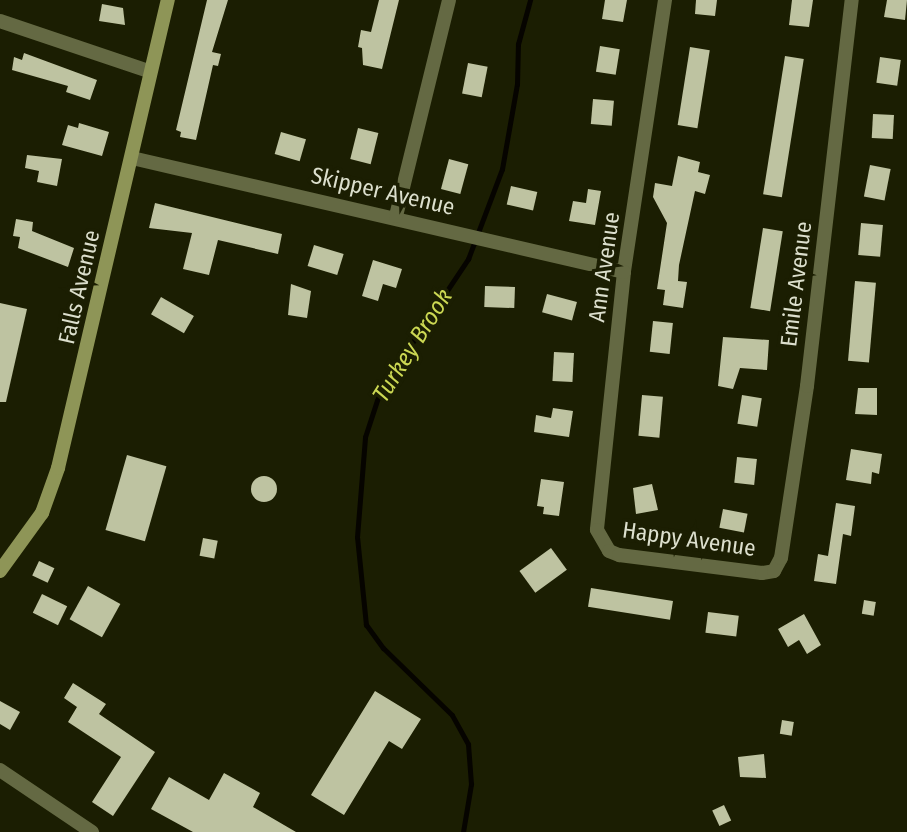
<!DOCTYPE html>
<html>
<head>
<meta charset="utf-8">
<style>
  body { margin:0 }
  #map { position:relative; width:907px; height:832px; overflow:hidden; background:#1b1e02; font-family:"Fira Sans Condensed",sans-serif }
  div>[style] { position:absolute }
  .stream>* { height:5px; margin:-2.5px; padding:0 2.5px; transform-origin:2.5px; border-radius:2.5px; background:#060400 }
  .building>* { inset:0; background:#bec3a1; transform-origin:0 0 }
  .round { border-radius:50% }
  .street>* { height:14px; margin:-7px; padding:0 7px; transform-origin:7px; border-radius:7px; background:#646943 }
  .secondary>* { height:14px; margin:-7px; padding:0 7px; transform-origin:7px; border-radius:7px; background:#8e9557 }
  span { translate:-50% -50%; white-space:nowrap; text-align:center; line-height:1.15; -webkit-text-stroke:7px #1b1e02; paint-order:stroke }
  .street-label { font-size:23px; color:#dcdfcd }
  .water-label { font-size:24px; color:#ccd853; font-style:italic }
</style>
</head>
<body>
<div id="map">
  <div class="stream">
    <div style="left:463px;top:832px;width:49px;rotate:-80.5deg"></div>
    <div style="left:471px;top:784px;width:40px;rotate:-94.3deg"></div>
    <div style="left:468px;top:744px;width:33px;rotate:-119deg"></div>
    <div style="left:452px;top:715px;width:96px;rotate:-135.8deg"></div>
    <div style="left:383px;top:648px;width:29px;rotate:-126deg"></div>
    <div style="left:366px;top:625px;width:88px;rotate:-95.8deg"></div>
    <div style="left:357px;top:537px;width:100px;rotate:-85.4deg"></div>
    <div style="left:365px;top:437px;width:48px;rotate:-71.9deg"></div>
    <div style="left:380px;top:391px;width:159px;rotate:-56.3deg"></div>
    <div style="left:468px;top:259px;width:96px;rotate:-69.3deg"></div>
    <div style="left:502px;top:169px;width:86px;rotate:-80deg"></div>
    <div style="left:517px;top:84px;width:40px;rotate:-88.6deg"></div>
    <div style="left:518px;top:44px;width:46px;rotate:-74.7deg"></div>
  </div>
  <div class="building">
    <div style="clip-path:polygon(207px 0,228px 0,212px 52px,221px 54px,218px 66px,213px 65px,196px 140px,180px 137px,181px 132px,176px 130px)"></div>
    <div style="clip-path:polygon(379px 0,399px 0,382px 69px,363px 65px,362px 48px,358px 47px,361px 30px,371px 32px)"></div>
    <div style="clip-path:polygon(605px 0,627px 0,623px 22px,602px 19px)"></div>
    <div style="clip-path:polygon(696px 0,717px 0,715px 16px,695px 14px)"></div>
    <div style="clip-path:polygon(792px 0,813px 0,809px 27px,789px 25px)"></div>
    <div style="clip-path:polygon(887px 0,907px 0,905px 20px,884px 17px)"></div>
    <div style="clip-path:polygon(102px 4px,123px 8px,125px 25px,99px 21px)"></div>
    <div style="left:600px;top:46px;width:20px;height:26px;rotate:9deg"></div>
    <div style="left:690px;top:47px;width:20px;height:79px;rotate:9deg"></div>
    <div style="clip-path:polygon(24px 53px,97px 80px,90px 100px,66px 92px,68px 86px,12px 70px,14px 57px,22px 60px)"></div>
    <div style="left:785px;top:56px;width:19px;height:140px;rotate:9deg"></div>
    <div style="left:880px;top:57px;width:21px;height:26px;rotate:8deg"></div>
    <div style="left:468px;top:63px;width:20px;height:31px;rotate:11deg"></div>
    <div style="left:593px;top:99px;width:21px;height:25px;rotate:5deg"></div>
    <div style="left:873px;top:114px;width:21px;height:24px;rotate:3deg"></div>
    <div style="clip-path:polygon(79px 123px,109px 132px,102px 156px,62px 145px,68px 125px,78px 128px)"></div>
    <div style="left:358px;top:128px;width:21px;height:32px;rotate:14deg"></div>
    <div style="left:281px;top:132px;width:26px;height:23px;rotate:16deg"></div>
    <div style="clip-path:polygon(27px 155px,62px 159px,57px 186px,37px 182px,39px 171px,25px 168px)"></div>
    <div style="clip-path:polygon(678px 156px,700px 162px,698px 172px,710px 175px,705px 194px,695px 191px,679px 265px,678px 281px,687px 282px,683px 308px,663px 305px,665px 290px,657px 289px,667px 223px,653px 197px,655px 183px,672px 186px)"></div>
    <div style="left:449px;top:159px;width:20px;height:31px;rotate:15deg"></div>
    <div style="left:870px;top:165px;width:21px;height:32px;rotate:11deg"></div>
    <div style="left:511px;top:186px;width:27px;height:19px;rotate:13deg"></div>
    <div style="clip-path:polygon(588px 189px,601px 191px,595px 225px,569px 221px,573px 201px,586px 203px)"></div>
    <div style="clip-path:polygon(155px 203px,282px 234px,278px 254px,218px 240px,209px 275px,183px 269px,192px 233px,149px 228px)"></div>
    <div style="clip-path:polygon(16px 219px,33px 222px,32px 231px,74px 248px,68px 267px,18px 248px,20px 237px,13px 236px)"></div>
    <div style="left:861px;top:223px;width:22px;height:32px;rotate:5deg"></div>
    <div style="left:763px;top:228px;width:20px;height:81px;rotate:9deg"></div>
    <div style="left:314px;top:245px;width:31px;height:22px;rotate:17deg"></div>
    <div style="clip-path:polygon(373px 260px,402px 269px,396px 288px,383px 284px,378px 301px,362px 296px)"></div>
    <div style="left:855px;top:281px;width:21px;height:80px;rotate:5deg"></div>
    <div style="clip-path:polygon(291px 284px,311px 291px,307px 318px,288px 315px)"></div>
    <div style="left:485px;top:286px;width:30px;height:21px;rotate:2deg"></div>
    <div style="left:547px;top:294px;width:31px;height:19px;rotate:15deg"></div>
    <div style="left:161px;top:297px;width:38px;height:20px;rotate:30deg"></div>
    <div style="clip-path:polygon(0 303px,27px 309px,6px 402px,0 402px)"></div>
    <div style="left:653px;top:321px;width:20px;height:31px;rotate:6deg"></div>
    <div style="clip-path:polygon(723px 337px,769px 340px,767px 370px,740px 368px,733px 389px,718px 386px)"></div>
    <div style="left:554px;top:352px;width:20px;height:29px;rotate:3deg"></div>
    <div style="clip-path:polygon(858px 388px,877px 388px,877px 415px,855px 414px)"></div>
    <div style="left:642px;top:395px;width:21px;height:41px;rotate:5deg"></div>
    <div style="left:742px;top:395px;width:20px;height:29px;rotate:9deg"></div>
    <div style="clip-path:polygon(553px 408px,573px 411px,569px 437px,534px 432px,536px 415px,551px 418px)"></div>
    <div style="clip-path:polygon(851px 449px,882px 454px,879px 474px,872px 472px,871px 484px,846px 480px)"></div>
    <div style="left:127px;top:455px;width:41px;height:78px;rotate:16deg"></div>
    <div style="left:737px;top:457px;width:20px;height:26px;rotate:6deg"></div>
    <div class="round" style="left:251px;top:476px;width:26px;height:26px"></div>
    <div style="clip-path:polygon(541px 479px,564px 482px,559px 516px,543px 514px,544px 507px,537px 506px)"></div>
    <div style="clip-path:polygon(652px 484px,658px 510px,636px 514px,633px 488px)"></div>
    <div style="clip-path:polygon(836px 503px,855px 506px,851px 536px,843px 534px,836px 584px,814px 581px,818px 554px,828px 556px)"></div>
    <div style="left:723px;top:509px;width:25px;height:19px;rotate:11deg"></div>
    <div style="left:203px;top:538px;width:15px;height:18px;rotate:11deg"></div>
    <div style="left:551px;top:548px;width:27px;height:39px;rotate:54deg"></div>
    <div style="left:39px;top:561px;width:17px;height:16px;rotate:25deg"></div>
    <div style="left:88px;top:586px;width:37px;height:38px;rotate:29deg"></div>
    <div style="left:591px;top:588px;width:83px;height:19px;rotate:9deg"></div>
    <div style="left:42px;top:594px;width:28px;height:21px;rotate:26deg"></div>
    <div style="left:864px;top:600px;width:12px;height:14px;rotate:9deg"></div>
    <div style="left:708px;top:612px;width:31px;height:21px;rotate:7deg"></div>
    <div style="clip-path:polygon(804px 614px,821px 645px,807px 654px,799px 640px,788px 647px,778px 629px)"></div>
    <div style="clip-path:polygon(73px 683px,106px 704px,99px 714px,155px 752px,113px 816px,92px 802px,121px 757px,68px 722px,77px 707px,64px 698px)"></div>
    <div style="clip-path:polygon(375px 691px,421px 719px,402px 749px,389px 741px,344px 815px,311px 795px)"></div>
    <div style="clip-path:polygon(0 701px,20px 712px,10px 730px,0 724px)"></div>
    <div style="left:782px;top:720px;width:12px;height:14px;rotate:9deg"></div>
    <div style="clip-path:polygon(764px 754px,766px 778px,740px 777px,738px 757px)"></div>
    <div style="clip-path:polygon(224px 773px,260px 793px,253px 807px,296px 832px,193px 832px,151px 809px,169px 777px,209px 800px)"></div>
    <div style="left:724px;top:805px;width:17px;height:13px;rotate:65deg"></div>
  </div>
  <div class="street">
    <div style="left:665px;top:0;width:275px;rotate:98.6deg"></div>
    <div style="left:624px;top:272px;width:259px;rotate:96deg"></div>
    <div style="left:597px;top:530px;width:24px;rotate:60deg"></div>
    <div style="left:609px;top:551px;width:11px;rotate:22deg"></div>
    <div style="left:619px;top:555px;width:144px;rotate:7.2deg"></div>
    <div style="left:762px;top:573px;width:12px;rotate:-9deg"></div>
    <div style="left:774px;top:571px;width:15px;rotate:-62deg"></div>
    <div style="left:781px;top:558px;width:174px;rotate:-81.4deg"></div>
    <div style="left:807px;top:386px;width:389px;rotate:-83.4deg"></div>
    <div style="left:0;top:21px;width:157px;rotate:18.6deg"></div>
    <div style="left:132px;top:158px;width:505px;rotate:13.05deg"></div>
    <div style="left:396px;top:216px;width:222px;rotate:-76.2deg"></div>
    <div style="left:0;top:770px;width:111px;rotate:34deg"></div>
  </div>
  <div class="secondary">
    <div style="left:0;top:571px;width:72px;rotate:-54.1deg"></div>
    <div style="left:42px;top:513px;width:48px;rotate:-70.4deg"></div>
    <div style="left:58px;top:468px;width:481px;rotate:-76.8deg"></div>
  </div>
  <div class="street-label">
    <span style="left:383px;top:191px;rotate:13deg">Skipper Avenue</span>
    <span style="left:604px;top:267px;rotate:-82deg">Ann Avenue</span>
    <span style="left:796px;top:284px;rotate:-83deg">Emile Avenue</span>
    <span style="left:79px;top:287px;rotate:-77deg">Falls Avenue</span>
    <span style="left:689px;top:539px;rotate:8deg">Happy Avenue</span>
  </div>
  <div class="water-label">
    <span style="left:413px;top:346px;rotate:-58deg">Turkey Brook</span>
  </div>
</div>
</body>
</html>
